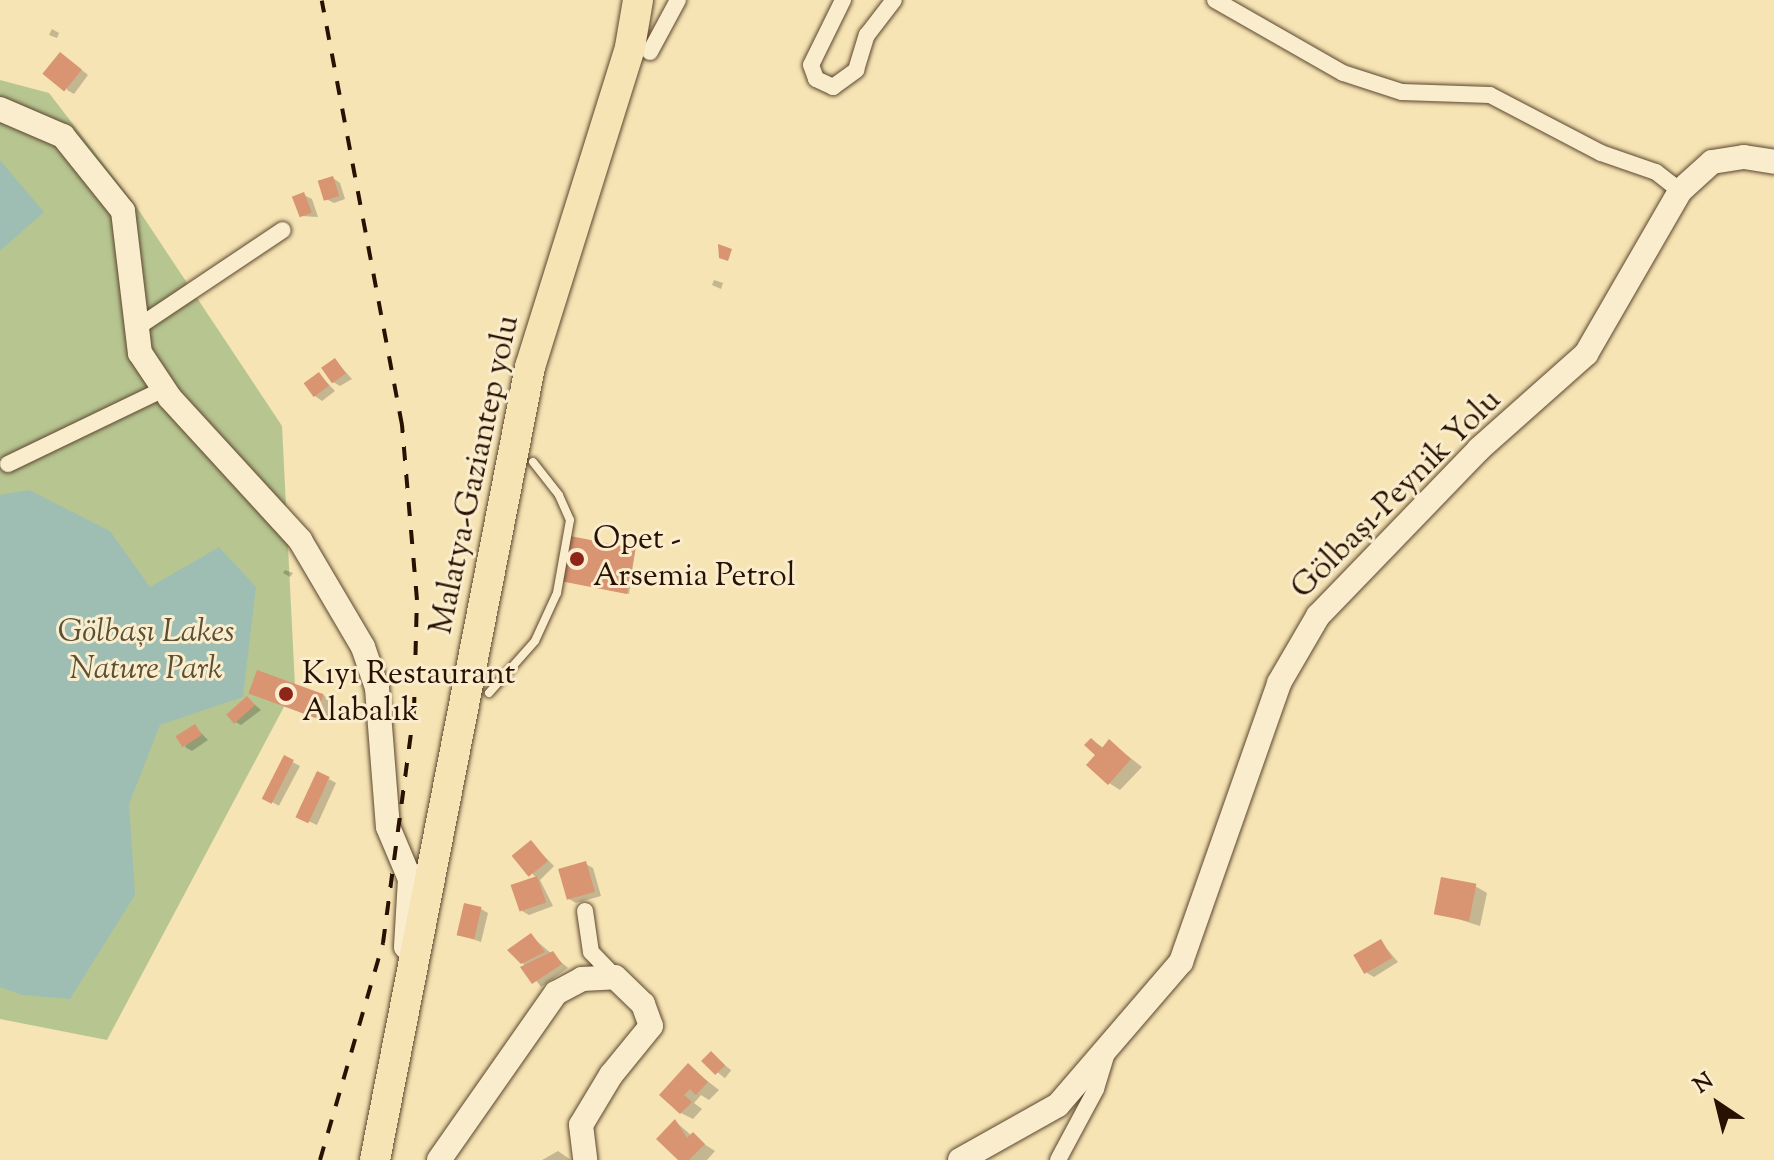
<!DOCTYPE html>
<html>
<head>
<meta charset="utf-8">
<style>
  body { margin:0 }
  #map { position:relative; width:1774px; height:1160px; overflow:hidden; background:#f6e4b4; font-family:"Sorts Mill Goudy",serif }
  div>[style] { position:absolute }
  .green>* { inset:0; background:#b7c591 }
  .water>* { inset:0; background:#9ebeb3 }
  .shadow>* { inset:0; background:#0003; transform-origin:0 0 }
  .building>* { inset:0; background:#d99472; transform-origin:0 0 }
  .roads { filter:drop-shadow(0 0 2px #5c462e) drop-shadow(0 0 2px #5c462e) }
  .lane>* { height:8px; margin:-4px; padding:0 4px; transform-origin:4px; border-radius:4px; background:#f9edce }
  .street>* { height:16px; margin:-8px; padding:0 8px; transform-origin:8px; border-radius:8px; background:#f9edce }
  .secondary>* { height:24px; margin:-12px; padding:0 12px; transform-origin:12px; border-radius:12px; background:#f9edce }
  .highway>* { height:30px; margin:-15px; padding:0 15px; transform-origin:15px; border-radius:15px; background:#f6e4b4 }
  .rail>* { height:4px; margin-top:-2px; transform-origin:0; background:repeating-linear-gradient(90deg,#291102 0 14px,transparent 0 28px) }
  .dots>* { width:22px; height:22px; translate:-50% -50%; box-sizing:border-box; border:4px solid #f9edce; border-radius:50% }
  span { translate:-50% -50%; white-space:nowrap; text-align:center; line-height:1.15; -webkit-text-stroke:6px #f9edce; paint-order:stroke }
  .street-label { font-size:32px; color:#291102 }
  .poi-label { font-size:32px; color:#291102 }
  .left { translate:0 -50%; text-align:left }
  .park-label { font-size:32px; color:#5b5034; font-style:italic }
  .north { position:absolute; left:1678px; top:1064px; width:80px; height:80px; -webkit-text-stroke:6px #f9edce; paint-order:stroke; rotate:325deg; font-size:22px; font-weight:700; line-height:32px; text-align:center; color:#291102 }
  .north::after { content:''; display:block; margin:auto; width:28px; height:36px; background:#291102; clip-path:polygon(50% 0,100% 100%,50% 72%,0 100%) }
</style>
</head>
<body>
<div id="map">
  <div class="green">
    <div style="clip-path:polygon(0 80px,49px 93px,136px 206px,282px 426px,295px 686px,107px 1040px,0 1019px)"></div>
  </div>
  <div class="water">
    <div style="clip-path:polygon(0 160px,44px 212px,1px 250px,0 250px)"></div>
    <div style="clip-path:polygon(29px 490px,110px 531px,150px 587px,219px 547px,256px 587px,243px 697px,160px 725px,129px 804px,135px 895px,70px 999px,22px 995px,0 987px,0 495px)"></div>
  </div>
  <div class="shadow">
    <div style="clip-path:polygon(52px 29px,59px 33px,57px 38px,49px 35px)"></div>
    <div style="clip-path:polygon(68px 59px,88px 75px,74px 94px,67px 90px)"></div>
    <div style="clip-path:polygon(333px 178px,340px 183px,345px 199px,334px 203px,326px 199px)"></div>
    <div style="clip-path:polygon(304px 195px,312px 199px,318px 217px,301px 216px)"></div>
    <div style="clip-path:polygon(714px 280px,723px 283px,721px 289px,712px 285px)"></div>
    <div style="clip-path:polygon(335px 360px,352px 379px,340px 386px,333px 382px)"></div>
    <div style="clip-path:polygon(319px 374px,335px 391px,322px 401px,315px 396px)"></div>
    <div style="clip-path:polygon(635px 551px,629px 594px,561px 580px)"></div>
    <div style="clip-path:polygon(285px 570px,293px 573px,290px 577px,283px 573px)"></div>
    <div style="clip-path:polygon(251px 693px,323px 695px,335px 702px,328px 723px)"></div>
    <div style="clip-path:polygon(247px 698px,261px 710px,241px 725px,234px 721px)"></div>
    <div style="clip-path:polygon(195px 727px,208px 740px,192px 751px,185px 747px)"></div>
    <div style="clip-path:polygon(1091px 740px,1104px 748px,1110px 742px,1142px 767px,1120px 790px,1109px 783px)"></div>
    <div style="left:285px;top:758px;width:17px;height:45px;rotate:28deg"></div>
    <div style="clip-path:polygon(329px 779px,336px 783px,317px 825px,306px 820px)"></div>
    <div style="clip-path:polygon(531px 843px,554px 866px,540px 880px,553px 906px,529px 915px,522px 911px,538px 878px,533px 875px)"></div>
    <div style="clip-path:polygon(586px 864px,593px 868px,601px 896px,576px 903px,569px 899px)"></div>
    <div style="clip-path:polygon(1475px 886px,1487px 893px,1480px 926px,1436px 912px)"></div>
    <div style="clip-path:polygon(481px 909px,488px 913px,481px 942px,458px 934px)"></div>
    <div style="clip-path:polygon(531px 936px,568px 968px,541px 987px,522px 962px)"></div>
    <div style="clip-path:polygon(1381px 942px,1398px 962px,1374px 977px,1367px 973px)"></div>
    <div style="left:711px;top:1054px;width:26px;height:10px;rotate:39deg"></div>
    <div style="clip-path:polygon(688px 1066px,719px 1090px,709px 1100px,701px 1095px,694px 1103px,702px 1109px,693px 1119px,681px 1113px)"></div>
    <div style="clip-path:polygon(676px 1122px,692px 1136px,715px 1151px,707px 1160px,681px 1160px)"></div>
    <div style="clip-path:polygon(558px 1151px,571px 1160px,542px 1160px)"></div>
  </div>
  <div class="building">
    <div style="left:60px;top:52px;width:28px;height:28px;rotate:39deg"></div>
    <div style="left:333px;top:176px;width:21px;height:16px;rotate:73deg"></div>
    <div style="left:304px;top:192px;width:22px;height:13px;rotate:69deg"></div>
    <div style="clip-path:polygon(718px 244px,732px 249px,728px 261px,719px 258px)"></div>
    <div style="left:335px;top:358px;width:19px;height:17px;rotate:55deg"></div>
    <div style="left:319px;top:372px;width:17px;height:19px;rotate:54deg"></div>
    <div style="left:565px;top:535px;width:72px;height:46px;rotate:11deg"></div>
    <div style="left:257px;top:670px;width:71px;height:25px;rotate:20deg"></div>
    <div style="left:247px;top:696px;width:12px;height:28px;rotate:48deg"></div>
    <div style="left:195px;top:724px;width:13px;height:23px;rotate:58deg"></div>
    <div style="clip-path:polygon(1091px 738px,1102px 748px,1109px 739px,1131px 759px,1108px 785px,1086px 765px,1095px 755px,1084px 745px)"></div>
    <div style="left:284px;top:755px;width:11px;height:49px;rotate:27deg"></div>
    <div style="left:317px;top:771px;width:14px;height:51px;rotate:25deg"></div>
    <div style="left:531px;top:840px;width:27px;height:25px;rotate:51deg"></div>
    <div style="left:586px;top:861px;width:32px;height:29px;rotate:74deg"></div>
    <div style="left:537px;top:876px;width:28px;height:28px;rotate:71deg"></div>
    <div style="left:1441px;top:877px;width:36px;height:38px;rotate:11deg"></div>
    <div style="left:464px;top:903px;width:18px;height:33px;rotate:13deg"></div>
    <div style="clip-path:polygon(531px 933px,545px 952px,521px 964px,507px 950px)"></div>
    <div style="left:1381px;top:939px;width:22px;height:32px;rotate:60deg"></div>
    <div style="clip-path:polygon(553px 951px,562px 964px,532px 984px,520px 967px)"></div>
    <div style="left:711px;top:1051px;width:20px;height:14px;rotate:45deg"></div>
    <div style="clip-path:polygon(688px 1063px,708px 1082px,696px 1095px,690px 1089px,684px 1095px,692px 1102px,680px 1114px,659px 1095px)"></div>
    <div style="clip-path:polygon(675px 1119px,687px 1138px,693px 1132px,705px 1144px,689px 1160px,678px 1160px,656px 1139px)"></div>
  </div>
  <div class="roads">
    <div class="lane">
      <div style="left:489px;top:693px;width:69px;rotate:-48.5deg"></div>
      <div style="left:535px;top:641px;width:53px;rotate:-65.4deg"></div>
      <div style="left:557px;top:593px;width:74px;rotate:-79.9deg"></div>
      <div style="left:570px;top:520px;width:27px;rotate:-114deg"></div>
      <div style="left:559px;top:495px;width:42px;rotate:-128.2deg"></div>
    </div>
    <div class="street">
      <div style="left:843px;top:0;width:72px;rotate:116.2deg"></div>
      <div style="left:811px;top:65px;width:15px;rotate:70deg"></div>
      <div style="left:816px;top:79px;width:19px;rotate:25deg"></div>
      <div style="left:833px;top:87px;width:29px;rotate:-36deg"></div>
      <div style="left:856px;top:70px;width:37px;rotate:-73deg"></div>
      <div style="left:867px;top:35px;width:44px;rotate:-52.4deg"></div>
      <div style="left:1215px;top:0;width:147px;rotate:29.7deg"></div>
      <div style="left:1343px;top:73px;width:62px;rotate:17.9deg"></div>
      <div style="left:1402px;top:92px;width:88px;rotate:2deg"></div>
      <div style="left:1490px;top:95px;width:125px;rotate:27.6deg"></div>
      <div style="left:1601px;top:153px;width:58px;rotate:19.1deg"></div>
      <div style="left:1656px;top:172px;width:31px;rotate:38deg"></div>
      <div style="left:650px;top:52px;width:59px;rotate:-61.7deg"></div>
      <div style="left:138px;top:327px;width:174px;rotate:-33.8deg"></div>
      <div style="left:8px;top:464px;width:173px;rotate:-25.7deg"></div>
      <div style="left:585px;top:911px;width:41px;rotate:81.7deg"></div>
      <div style="left:591px;top:952px;width:35px;rotate:46deg"></div>
      <div style="left:1058px;top:1160px;width:81px;rotate:-61.8deg"></div>
      <div style="left:1096px;top:1089px;width:38px;rotate:-73deg"></div>
    </div>
    <div class="secondary">
      <div style="left:0;top:109px;width:69px;rotate:23.2deg"></div>
      <div style="left:63px;top:136px;width:96px;rotate:51.3deg"></div>
      <div style="left:123px;top:211px;width:143px;rotate:83.2deg"></div>
      <div style="left:140px;top:353px;width:54px;rotate:56.3deg"></div>
      <div style="left:170px;top:398px;width:193px;rotate:47.5deg"></div>
      <div style="left:300px;top:540px;width:124px;rotate:59.5deg"></div>
      <div style="left:363px;top:647px;width:43px;rotate:71.1deg"></div>
      <div style="left:377px;top:688px;width:139px;rotate:85.5deg"></div>
      <div style="left:388px;top:827px;width:56px;rotate:67.1deg"></div>
      <div style="left:410px;top:879px;width:68px;rotate:93.4deg"></div>
      <div style="left:439px;top:1160px;width:204px;rotate:-55deg"></div>
      <div style="left:556px;top:993px;width:30px;rotate:-28deg"></div>
      <div style="left:582px;top:979px;width:33px;rotate:-3deg"></div>
      <div style="left:615px;top:977px;width:39px;rotate:44deg"></div>
      <div style="left:643px;top:1004px;width:23px;rotate:70deg"></div>
      <div style="left:651px;top:1026px;width:63px;rotate:129.2deg"></div>
      <div style="left:611px;top:1075px;width:58px;rotate:121deg"></div>
      <div style="left:581px;top:1125px;width:35px;rotate:83deg"></div>
      <div style="left:960px;top:1160px;width:112px;rotate:-29.3deg"></div>
      <div style="left:1058px;top:1105px;width:189px;rotate:-49.3deg"></div>
      <div style="left:1181px;top:962px;width:296px;rotate:-70.6deg"></div>
      <div style="left:1279px;top:683px;width:78px;rotate:-59.8deg"></div>
      <div style="left:1318px;top:616px;width:232px;rotate:-46deg"></div>
      <div style="left:1479px;top:449px;width:143px;rotate:-41.6deg"></div>
      <div style="left:1586px;top:354px;width:188px;rotate:-60deg"></div>
      <div style="left:1680px;top:191px;width:43px;rotate:-42.2deg"></div>
      <div style="left:1712px;top:162px;width:32px;rotate:-9deg"></div>
      <div style="left:1744px;top:157px;width:30px;rotate:9deg"></div>
    </div>
    <div class="highway">
      <div style="left:375px;top:1160px;width:808px;rotate:-78.94deg"></div>
      <div style="left:530px;top:367px;width:335px;rotate:-72.6deg"></div>
      <div style="left:630px;top:47px;width:48px;rotate:-80.3deg"></div>
    </div>
  </div>
  <div class="rail">
    <div style="left:320px;top:1160px;width:226px;rotate:-73.8deg"></div>
    <div style="left:383px;top:943px;width:234px;rotate:-82.4deg"></div>
    <div style="left:414px;top:711px;width:111px;rotate:-88.5deg"></div>
    <div style="left:417px;top:600px;width:176px;rotate:-94.9deg"></div>
    <div style="left:402px;top:425px;width:432px;rotate:-100.7deg"></div>
  </div>
  <div class="dots">
    <div style="left:577px;top:559px;background:#8f2418"></div>
    <div style="left:286px;top:694px;background:#8f2418"></div>
  </div>
  <div class="street-label">
    <span style="left:476px;top:475px;rotate:-78deg">Malatya-Gaziantep yolu</span>
    <span style="left:1397px;top:495px;rotate:-45deg">Gölbaşı-Peynik Yolu</span>
  </div>
  <div class="poi-label">
    <span class="left" style="left:593px;top:559px">Opet -<br>Arsemia Petrol</span>
    <span class="left" style="left:302px;top:694px">Kıyı Restaurant<br>Alabalık</span>
  </div>
  <div class="park-label">
    <span style="left:146px;top:652px">Gölbaşı Lakes<br>Nature Park</span>
  </div>
  <div class="north">N</div>
</div>
</body>
</html>
